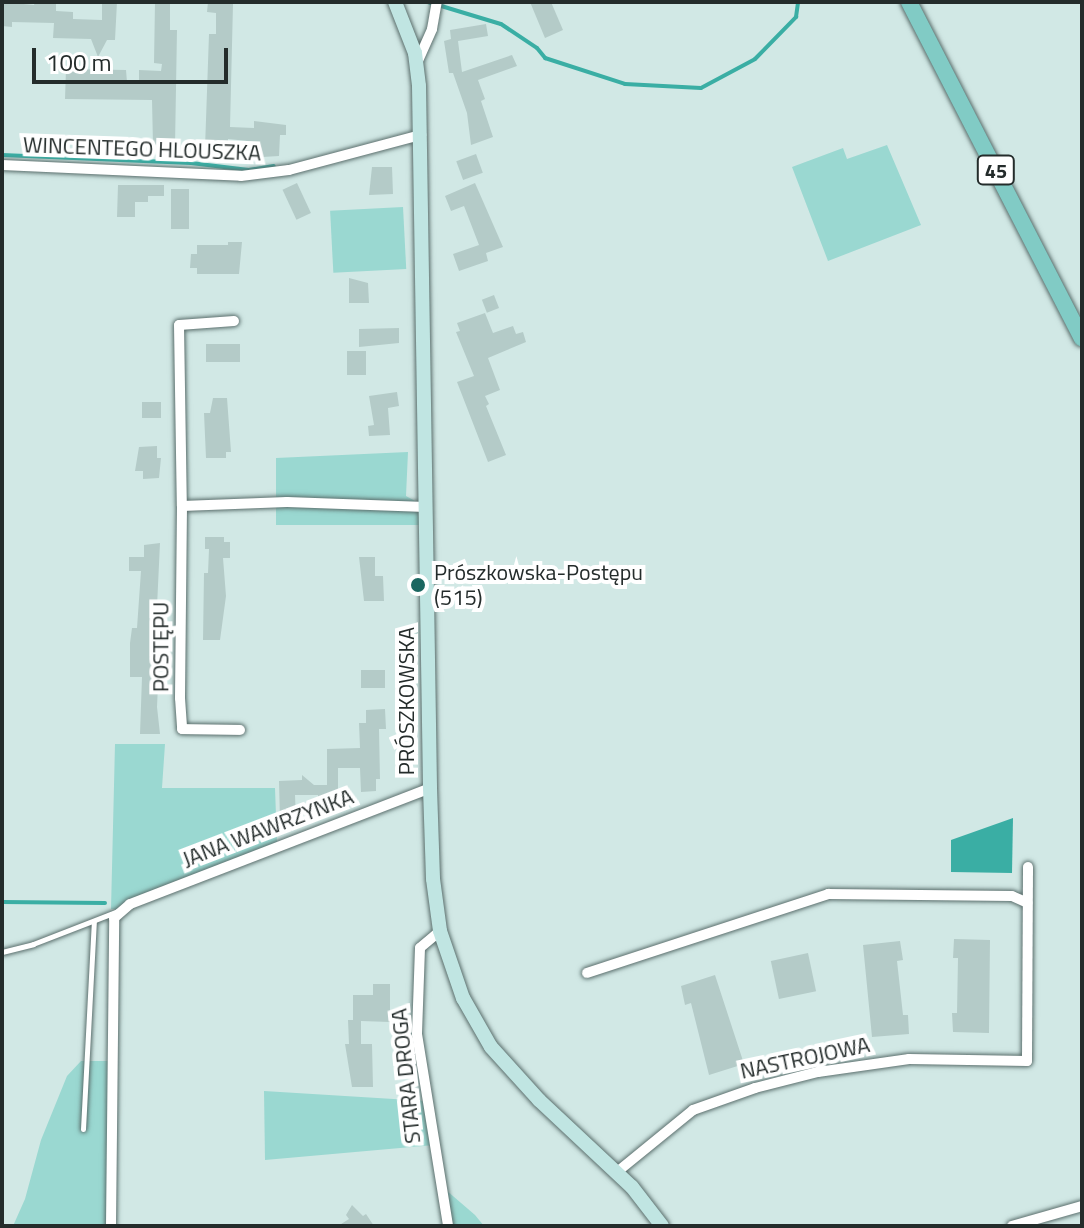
<!DOCTYPE html>
<html>
<head>
<meta charset="utf-8">
<style>
  body { margin:0 }
  #map { position:relative; width:1084px; height:1228px; overflow:hidden; background:#d1e8e5; font-family:"Titillium Web",sans-serif }
  div>[style] { position:absolute }
  .green>* { inset:0; background:#9ad8d1; transform-origin:0 0 }
  .water>* { inset:0; background:#3aaea4 }
  .stream>* { height:4px; margin:-2px; padding:0 2px; transform-origin:2px; border-radius:2px; background:#3aaea4 }
  .building>* { inset:0; background:#b4cbc8; transform-origin:0 0 }
  .roads { filter:drop-shadow(0 0 2px #5b6f6d) drop-shadow(0 0 2px #5b6f6d) }
  .service>* { height:5px; margin:-2.5px; padding:0 2.5px; transform-origin:2.5px; border-radius:2.5px; background:#fff }
  .minor>* { height:10px; margin:-5px; padding:0 5px; transform-origin:5px; border-radius:5px; background:#fff }
  .secondary>* { height:14px; margin:-7px; padding:0 7px; transform-origin:7px; border-radius:7px; background:#c0e5e2 }
  .primary>* { height:16px; margin:-8px; padding:0 8px; transform-origin:8px; border-radius:8px; background:#81cbc5 }
  .dots>* { width:22px; height:22px; translate:-50% -50%; box-sizing:border-box; border:4px solid #fff; border-radius:50% }
  span { translate:-50% -50%; white-space:nowrap; text-align:center; line-height:1.15; -webkit-text-stroke:8px #fff; paint-order:stroke }
  .shield-label span { padding:2px 6px; background:#fff; border:2px solid; border-radius:6px; -webkit-text-stroke-width:0 }
  .shield-label { font-size:20px; color:#242c2b; font-weight:700 }
  .street-label { font-size:22px; color:#242c2b }
  .poi-label { font-size:22px; color:#242c2b }
  .left { translate:0 -50%; text-align:left }
  .frame { position:absolute; inset:0; border:4px solid #242c2b; pointer-events:none }
  .scale { position:absolute; left:32px; top:48px; width:196px; height:36px; box-sizing:border-box; border:4px solid #242c2b; border-top:0; padding-left:10px; font-size:24px; line-height:28px; white-space:nowrap; color:#242c2b; -webkit-text-stroke:6px #fff; paint-order:stroke }
</style>
</head>
<body>
<div id="map">
  <div class="green">
    <div style="clip-path:polygon(887px 145px,921px 225px,828px 261px,792px 167px,843px 148px,847px 159px)"></div>
    <div style="left:403px;top:207px;width:62px;height:73px;rotate:87deg"></div>
    <div style="clip-path:polygon(408px 452px,406px 496px,426px 507px,426px 525px,276px 525px,276px 458px)"></div>
    <div style="clip-path:polygon(115px 744px,165px 744px,162px 788px,275px 788px,277px 844px,122px 909px,111px 909px)"></div>
    <div style="clip-path:polygon(81px 1061px,114px 1061px,111px 1226px,13px 1226px,25px 1199px,41px 1140px,67px 1076px)"></div>
    <div style="clip-path:polygon(264px 1091px,426px 1101px,434px 1145px,265px 1160px)"></div>
    <div style="clip-path:polygon(439px 1184px,475px 1215px,484px 1226px,448px 1226px)"></div>
  </div>
  <div class="water">
    <div style="clip-path:polygon(1013px 818px,1012px 873px,951px 872px,951px 840px)"></div>
  </div>
  <div class="stream">
    <div style="left:428px;top:2px;width:76px;rotate:16.8deg"></div>
    <div style="left:501px;top:24px;width:43px;rotate:33.7deg"></div>
    <div style="left:537px;top:48px;width:13px;rotate:51deg"></div>
    <div style="left:545px;top:58px;width:84px;rotate:18deg"></div>
    <div style="left:625px;top:84px;width:76px;rotate:3deg"></div>
    <div style="left:701px;top:88px;width:61px;rotate:-28.2deg"></div>
    <div style="left:755px;top:59px;width:59px;rotate:-45.7deg"></div>
    <div style="left:796px;top:17px;width:15px;rotate:-82deg"></div>
    <div style="left:2px;top:155px;width:189px;rotate:2.4deg"></div>
    <div style="left:191px;top:163px;width:58px;rotate:6.9deg"></div>
    <div style="left:249px;top:170px;width:25px;rotate:-9deg"></div>
    <div style="left:2px;top:902px;width:103px;rotate:0.6deg"></div>
  </div>
  <div class="building">
    <div style="clip-path:polygon(2px 2px,34px 5px,35px 2px,56px 2px,56px 11px,73px 12px,73px 19px,102px 20px,102px 2px,117px 2px,115px 40px,107px 40px,98px 57px,91px 39px,53px 38px,54px 23px,12px 22px,12px 27px,2px 26px)"></div>
    <div style="clip-path:polygon(155px 2px,170px 2px,170px 30px,177px 30px,175px 146px,153px 145px,152px 100px,65px 99px,66px 69px,126px 70px,127px 82px,139px 81px,139px 70px,161px 71px,162px 64px,154px 63px)"></div>
    <div style="clip-path:polygon(208px 2px,233px 4px,230px 127px,254px 128px,254px 121px,286px 125px,286px 135px,280px 135px,279px 156px,248px 158px,248px 141px,228px 139px,228px 149px,205px 148px,209px 34px,216px 34px,216px 13px,207px 12px)"></div>
    <div style="clip-path:polygon(530px 2px,551px 2px,563px 30px,545px 38px)"></div>
    <div style="clip-path:polygon(486px 24px,488px 36px,458px 41px,462px 72px,512px 55px,517px 66px,478px 80px,485px 99px,481px 101px,493px 137px,471px 145px,467px 113px,453px 73px,449px 73px,444px 41px,451px 39px,450px 30px)"></div>
    <div style="left:476px;top:154px;width:20px;height:21px;rotate:70deg"></div>
    <div style="clip-path:polygon(372px 167px,392px 167px,393px 194px,369px 195px)"></div>
    <div style="left:297px;top:183px;width:33px;height:16px;rotate:65deg"></div>
    <div style="clip-path:polygon(475px 183px,503px 247px,486px 253px,488px 261px,459px 271px,453px 254px,479px 245px,464px 206px,451px 211px,445px 196px)"></div>
    <div style="clip-path:polygon(118px 185px,164px 185px,164px 196px,148px 196px,148px 202px,135px 202px,135px 217px,117px 217px)"></div>
    <div style="left:171px;top:189px;width:18px;height:40px"></div>
    <div style="clip-path:polygon(228px 242px,242px 242px,239px 274px,197px 274px,197px 268px,190px 268px,191px 254px,197px 254px,197px 245px,228px 245px)"></div>
    <div style="clip-path:polygon(349px 278px,368px 283px,369px 303px,349px 303px)"></div>
    <div style="left:494px;top:295px;width:14px;height:13px;rotate:69deg"></div>
    <div style="clip-path:polygon(485px 313px,493px 333px,513px 326px,516px 334px,523px 332px,526px 342px,488px 358px,500px 390px,485px 396px,489px 404px,486px 406px,506px 455px,488px 462px,457px 382px,474px 376px,456px 332px,460px 331px,457px 323px)"></div>
    <div style="clip-path:polygon(399px 328px,399px 343px,359px 347px,359px 329px)"></div>
    <div style="left:240px;top:344px;width:18px;height:34px;rotate:90deg"></div>
    <div style="left:347px;top:351px;width:19px;height:24px"></div>
    <div style="clip-path:polygon(397px 392px,399px 406px,388px 408px,390px 435px,369px 436px,368px 426px,374px 425px,369px 396px)"></div>
    <div style="clip-path:polygon(213px 398px,227px 398px,231px 452px,226px 452px,226px 458px,206px 458px,204px 413px,210px 413px)"></div>
    <div style="left:142px;top:402px;width:19px;height:16px"></div>
    <div style="clip-path:polygon(157px 446px,157px 458px,161px 458px,159px 478px,143px 479px,143px 471px,135px 471px,139px 447px)"></div>
    <div style="clip-path:polygon(205px 537px,224px 537px,224px 542px,230px 542px,230px 558px,223px 558px,226px 596px,220px 640px,203px 640px,204px 573px,208px 573px,209px 549px,205px 549px)"></div>
    <div style="clip-path:polygon(160px 543px,156px 628px,160px 640px,157px 707px,160px 734px,140px 734px,142px 677px,130px 677px,130px 643px,132px 628px,137px 628px,141px 571px,129px 571px,129px 557px,144px 557px,144px 545px)"></div>
    <div style="clip-path:polygon(359px 557px,375px 557px,375px 576px,383px 576px,384px 601px,364px 601px)"></div>
    <div style="left:361px;top:670px;width:24px;height:18px"></div>
    <div style="clip-path:polygon(385px 709px,386px 729px,379px 729px,380px 779px,376px 779px,376px 791px,361px 792px,360px 768px,338px 768px,338px 791px,343px 791px,343px 801px,338px 801px,338px 805px,318px 805px,318px 795px,295px 795px,296px 820px,280px 820px,279px 781px,302px 780px,302px 775px,314px 785px,327px 785px,327px 749px,360px 748px,359px 723px,366px 723px,366px 710px)"></div>
    <div style="clip-path:polygon(954px 939px,990px 940px,989px 1033px,953px 1032px,952px 1013px,957px 1013px,958px 958px,953px 958px)"></div>
    <div style="clip-path:polygon(900px 941px,903px 960px,897px 961px,903px 1015px,908px 1015px,909px 1034px,872px 1037px,863px 945px)"></div>
    <div style="left:808px;top:953px;width:39px;height:38px;rotate:78deg"></div>
    <div style="clip-path:polygon(715px 975px,744px 1064px,709px 1075px,691px 1003px,685px 1005px,681px 986px)"></div>
    <div style="clip-path:polygon(373px 984px,390px 984px,390px 1022px,361px 1021px,361px 1044px,372px 1044px,373px 1087px,352px 1087px,345px 1044px,349px 1044px,348px 1020px,353px 1020px,353px 995px,373px 995px)"></div>
    <div style="clip-path:polygon(352px 1205px,363px 1216px,366px 1214px,374px 1226px,338px 1226px,349px 1219px,346px 1215px)"></div>
  </div>
  <div class="roads">
    <div class="service">
      <div style="left:2px;top:952px;width:32px;rotate:-14deg"></div>
      <div style="left:33px;top:944px;width:91px;rotate:-21.2deg"></div>
      <div style="left:83px;top:1129px;width:208px;rotate:-87deg"></div>
    </div>
    <div class="minor">
      <div style="left:417px;top:63px;width:37px;rotate:-66deg"></div>
      <div style="left:432px;top:29px;width:27px;rotate:-80deg"></div>
      <div style="left:2px;top:165px;width:239px;rotate:2.6deg"></div>
      <div style="left:241px;top:176px;width:48px;rotate:-7.1deg"></div>
      <div style="left:289px;top:170px;width:137px;rotate:-14.9deg"></div>
      <div style="left:234px;top:321px;width:55px;rotate:175.8deg"></div>
      <div style="left:179px;top:325px;width:181px;rotate:89.1deg"></div>
      <div style="left:182px;top:506px;width:192px;rotate:90.6deg"></div>
      <div style="left:180px;top:698px;width:31px;rotate:86deg"></div>
      <div style="left:182px;top:729px;width:58px;rotate:1deg"></div>
      <div style="left:182px;top:506px;width:105px;rotate:-2.2deg"></div>
      <div style="left:287px;top:502px;width:139px;rotate:2.1deg"></div>
      <div style="left:440px;top:931px;width:26px;rotate:140deg"></div>
      <div style="left:420px;top:948px;width:86px;rotate:92deg"></div>
      <div style="left:417px;top:1034px;width:194px;rotate:80.8deg"></div>
      <div style="left:587px;top:973px;width:254px;rotate:-18.1deg"></div>
      <div style="left:828px;top:894px;width:184px;rotate:0.6deg"></div>
      <div style="left:1012px;top:896px;width:17px;rotate:24deg"></div>
      <div style="left:617px;top:1172px;width:98px;rotate:-39.2deg"></div>
      <div style="left:693px;top:1110px;width:66px;rotate:-19.5deg"></div>
      <div style="left:755px;top:1088px;width:65px;rotate:-14.3deg"></div>
      <div style="left:818px;top:1072px;width:92px;rotate:-8.1deg"></div>
      <div style="left:909px;top:1059px;width:118px;rotate:1deg"></div>
      <div style="left:1027px;top:1061px;width:194px;rotate:-89.7deg"></div>
      <div style="left:111px;top:1226px;width:308px;rotate:-89.4deg"></div>
      <div style="left:114px;top:918px;width:21px;rotate:-41deg"></div>
      <div style="left:130px;top:904px;width:322px;rotate:-21.1deg"></div>
      <div style="left:1012px;top:1226px;width:73px;rotate:-15.9deg"></div>
    </div>
    <div class="secondary">
      <div style="left:395px;top:2px;width:55px;rotate:68.6deg"></div>
      <div style="left:415px;top:53px;width:33px;rotate:83deg"></div>
      <div style="left:419px;top:86px;width:702px;rotate:89.1deg"></div>
      <div style="left:430px;top:788px;width:91px;rotate:88.1deg"></div>
      <div style="left:433px;top:879px;width:52px;rotate:82.3deg"></div>
      <div style="left:440px;top:931px;width:71px;rotate:71.1deg"></div>
      <div style="left:463px;top:998px;width:56px;rotate:60.3deg"></div>
      <div style="left:491px;top:1047px;width:72px;rotate:47.8deg"></div>
      <div style="left:539px;top:1100px;width:127px;rotate:43.1deg"></div>
      <div style="left:632px;top:1187px;width:49px;rotate:52.4deg"></div>
    </div>
    <div class="primary">
      <div style="left:909px;top:2px;width:378px;rotate:62.8deg"></div>
    </div>
  </div>
  <div class="dots">
    <div style="left:418px;top:585px;background:#1a6660"></div>
  </div>
  <div class="shield-label">
    <span style="left:996px;top:170px">45</span>
  </div>
  <div class="street-label">
    <span style="left:142px;top:149px;rotate:2deg">WINCENTEGO HLOUSZKA</span>
    <span style="left:161px;top:647px;rotate:-90deg">POSTĘPU</span>
    <span style="left:407px;top:701px;rotate:-90deg">PRÓSZKOWSKA</span>
    <span style="left:268px;top:828px;rotate:-21deg">JANA WAWRZYNKA</span>
    <span style="left:805px;top:1058px;rotate:-12deg">NASTROJOWA</span>
    <span style="left:406px;top:1076px;rotate:-96deg">STARA DROGA</span>
  </div>
  <div class="poi-label">
    <span class="left" style="left:434px;top:585px">Prószkowska-Postępu<br>(515)</span>
  </div>
  <div class="frame"></div>
  <div class="scale">100 m</div>
</div>
</body>
</html>
